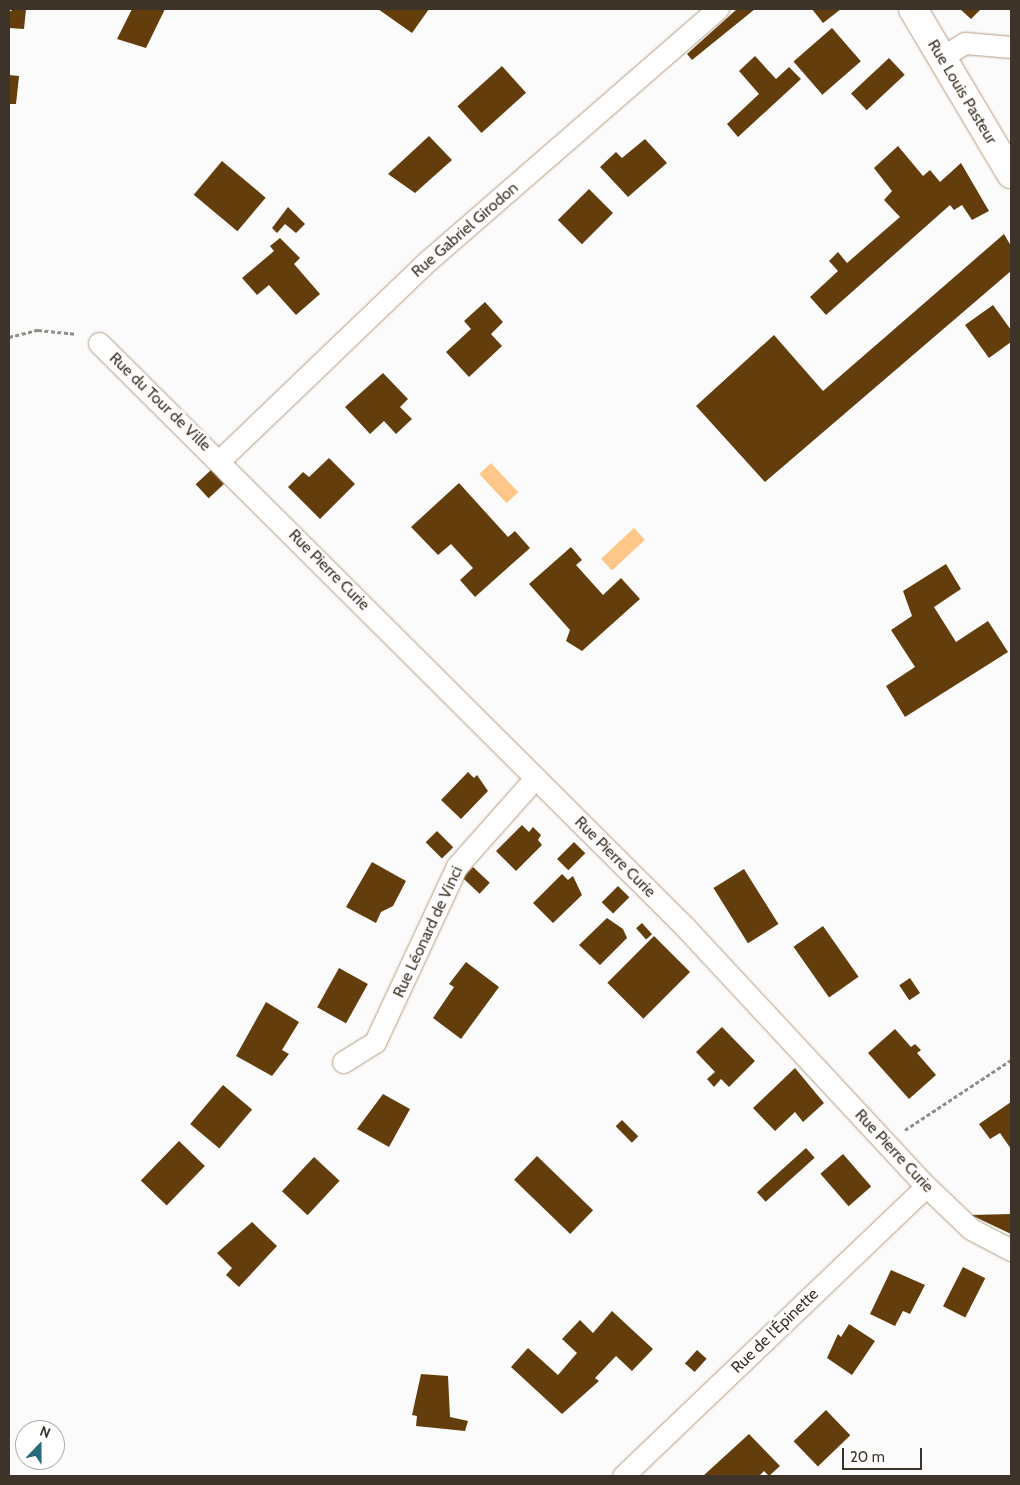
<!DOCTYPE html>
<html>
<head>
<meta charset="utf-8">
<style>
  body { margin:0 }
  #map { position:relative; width:1020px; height:1485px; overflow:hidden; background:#fbfbfb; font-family:Cabin,sans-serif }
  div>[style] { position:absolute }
  .water>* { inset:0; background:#fec689; transform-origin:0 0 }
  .building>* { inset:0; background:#633e0c; transform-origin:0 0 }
  .path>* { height:3px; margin-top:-1.5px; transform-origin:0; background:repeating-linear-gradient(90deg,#938d87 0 4px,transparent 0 6.5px) }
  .roads { filter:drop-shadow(0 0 1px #b59b80) drop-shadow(0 0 1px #b59b80) }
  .minor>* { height:21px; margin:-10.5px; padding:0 10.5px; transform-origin:10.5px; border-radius:10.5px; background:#fff }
  .secondary>* { height:28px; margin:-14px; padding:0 14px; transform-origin:14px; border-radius:14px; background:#fff }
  span { translate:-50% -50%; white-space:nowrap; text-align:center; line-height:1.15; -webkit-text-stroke:5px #fff; paint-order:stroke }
  .street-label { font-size:16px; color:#3e3328 }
  .frame { position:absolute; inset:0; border:10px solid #3e3328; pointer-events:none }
  .north { position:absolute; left:15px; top:1420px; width:50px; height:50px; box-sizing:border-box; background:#fff; border:1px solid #b2ada9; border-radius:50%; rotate:22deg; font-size:14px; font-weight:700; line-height:20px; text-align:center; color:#3e3328 }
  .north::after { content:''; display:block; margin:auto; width:18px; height:22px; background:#266a7b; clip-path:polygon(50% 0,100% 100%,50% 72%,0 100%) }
  .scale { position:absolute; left:842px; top:1448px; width:80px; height:22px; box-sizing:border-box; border:2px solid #3e3328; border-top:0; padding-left:6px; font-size:15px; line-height:18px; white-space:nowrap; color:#3e3328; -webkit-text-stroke:4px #fff; paint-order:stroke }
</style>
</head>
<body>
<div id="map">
  <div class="water">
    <div style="left:491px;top:463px;width:40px;height:16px;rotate:47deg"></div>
    <div style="left:634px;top:528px;width:16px;height:45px;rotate:47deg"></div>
  </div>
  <div class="building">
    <div style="clip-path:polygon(14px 9px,26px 9px,24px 29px,9px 28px,9px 12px)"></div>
    <div style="clip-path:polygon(132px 9px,165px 9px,146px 48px,117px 39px)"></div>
    <div style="clip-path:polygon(378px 9px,429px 9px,412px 33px)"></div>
    <div style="clip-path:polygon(737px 9px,755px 9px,692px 60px,687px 54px)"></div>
    <div style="clip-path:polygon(812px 9px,841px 9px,823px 23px)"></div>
    <div style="clip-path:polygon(960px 9px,981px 9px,971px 19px)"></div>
    <div style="left:832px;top:28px;width:44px;height:51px;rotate:49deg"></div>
    <div style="clip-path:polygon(755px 56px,776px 79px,789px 67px,801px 79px,738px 137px,727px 124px,759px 94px,739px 71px)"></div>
    <div style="left:889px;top:58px;width:23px;height:52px;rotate:47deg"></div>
    <div style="left:502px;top:66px;width:36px;height:60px;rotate:48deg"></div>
    <div style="clip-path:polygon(9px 75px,19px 76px,16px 104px,9px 104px)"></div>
    <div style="clip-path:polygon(429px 136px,452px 160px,415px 193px,388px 174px)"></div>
    <div style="clip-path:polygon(645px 139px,667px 163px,628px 197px,600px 167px,616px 152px,622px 158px)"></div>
    <div style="clip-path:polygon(898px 146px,923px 176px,930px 170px,940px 182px,961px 163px,989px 211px,972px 220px,962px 205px,954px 210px,950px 205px,826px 315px,810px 297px,838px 271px,829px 261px,838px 252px,847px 263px,900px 217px,884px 200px,892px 191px,874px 168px)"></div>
    <div style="left:222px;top:161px;width:57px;height:44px;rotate:40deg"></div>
    <div style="left:589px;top:189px;width:34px;height:44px;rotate:45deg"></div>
    <div style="clip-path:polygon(288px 207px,305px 224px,296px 233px,285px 224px,277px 233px,272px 228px)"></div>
    <div style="clip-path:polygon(1004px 234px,1011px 246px,1011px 271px,765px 482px,696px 406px,774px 335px,823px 391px)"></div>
    <div style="clip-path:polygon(280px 238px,300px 258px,294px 264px,320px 294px,296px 315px,269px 285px,257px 295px,242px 278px,274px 251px,270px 246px)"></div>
    <div style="clip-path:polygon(485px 302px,503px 322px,491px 334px,502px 346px,469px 377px,446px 352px,471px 329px,464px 321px)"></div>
    <div style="clip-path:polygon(993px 305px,1011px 330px,1011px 342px,989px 358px,965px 325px)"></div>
    <div style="clip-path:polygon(383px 373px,408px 399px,400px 407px,412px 419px,396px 434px,384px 421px,370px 434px,345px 407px)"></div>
    <div style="clip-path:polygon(329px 458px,355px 484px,320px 519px,288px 487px,303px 472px,309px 477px)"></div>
    <div style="left:211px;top:470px;width:19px;height:21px;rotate:47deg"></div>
    <div style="clip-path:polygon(459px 483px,508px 537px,515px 531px,530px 548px,475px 597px,460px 580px,473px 568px,451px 544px,438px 555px,411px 527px)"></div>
    <div style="clip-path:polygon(571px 547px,582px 560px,576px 565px,603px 595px,621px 578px,640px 599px,582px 651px,566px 641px,570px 630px,529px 584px)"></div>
    <div style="clip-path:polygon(946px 564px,961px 589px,934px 607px,956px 642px,988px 621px,1008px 652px,905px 717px,886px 686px,915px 667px,891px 630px,912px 616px,903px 591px)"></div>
    <div style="clip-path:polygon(468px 772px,474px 778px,477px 775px,488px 791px,461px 819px,441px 800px)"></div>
    <div style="clip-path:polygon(522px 825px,529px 832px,533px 827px,541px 835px,538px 840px,542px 845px,516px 871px,496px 851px)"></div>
    <div style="left:437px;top:831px;width:23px;height:16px;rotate:45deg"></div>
    <div style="left:574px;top:842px;width:16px;height:24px;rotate:45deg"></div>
    <div style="clip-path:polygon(372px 862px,406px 881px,393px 906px,381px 912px,376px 923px,346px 907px)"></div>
    <div style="left:473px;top:867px;width:23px;height:15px;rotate:43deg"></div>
    <div style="left:744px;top:869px;width:65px;height:36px;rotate:58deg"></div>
    <div style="clip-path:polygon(562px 874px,568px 880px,573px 876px,582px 895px,553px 923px,533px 903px)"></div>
    <div style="left:618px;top:886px;width:16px;height:23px;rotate:45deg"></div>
    <div style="clip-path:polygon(607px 918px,623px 929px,627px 938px,600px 965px,579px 945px)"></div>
    <div style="left:642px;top:923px;width:15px;height:8px;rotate:48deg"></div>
    <div style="left:823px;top:926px;width:62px;height:36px;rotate:55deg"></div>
    <div style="left:654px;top:936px;width:51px;height:66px;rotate:45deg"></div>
    <div style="clip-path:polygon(466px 962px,499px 987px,461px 1039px,433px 1018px,454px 987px,449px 984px)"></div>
    <div style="left:339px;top:968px;width:33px;height:45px;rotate:29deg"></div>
    <div style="left:910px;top:978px;width:18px;height:13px;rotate:56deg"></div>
    <div style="clip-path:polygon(266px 1002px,299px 1022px,282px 1050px,289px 1054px,272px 1076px,236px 1056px)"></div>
    <div style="clip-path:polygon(722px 1027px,755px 1061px,729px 1087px,721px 1079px,714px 1087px,707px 1079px,715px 1072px,696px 1052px)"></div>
    <div style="clip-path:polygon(895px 1029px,911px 1047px,915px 1044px,921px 1050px,917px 1053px,936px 1075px,909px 1099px,868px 1053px)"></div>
    <div style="clip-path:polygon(795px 1068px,824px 1103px,803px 1122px,795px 1112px,775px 1131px,753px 1108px)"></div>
    <div style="left:223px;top:1085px;width:38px;height:51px;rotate:40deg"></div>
    <div style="clip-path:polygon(383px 1094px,410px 1109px,389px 1147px,357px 1129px)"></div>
    <div style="clip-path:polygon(1011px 1102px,1011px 1149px,1000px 1133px,990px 1139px,979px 1124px)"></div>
    <div style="left:622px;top:1120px;width:23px;height:9px;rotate:45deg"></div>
    <div style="left:179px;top:1141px;width:36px;height:55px;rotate:44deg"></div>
    <div style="left:806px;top:1148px;width:13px;height:66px;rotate:48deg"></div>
    <div style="left:843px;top:1154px;width:43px;height:30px;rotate:49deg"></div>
    <div style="left:537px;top:1156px;width:78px;height:33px;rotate:44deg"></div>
    <div style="left:314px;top:1157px;width:35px;height:47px;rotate:43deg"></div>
    <div style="clip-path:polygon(1011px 1214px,1011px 1234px,971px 1215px)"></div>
    <div style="clip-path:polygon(252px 1222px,277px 1246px,239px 1287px,226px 1275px,232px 1268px,217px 1253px)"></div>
    <div style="left:963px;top:1267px;width:25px;height:44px;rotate:27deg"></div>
    <div style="clip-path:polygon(891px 1270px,925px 1285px,910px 1314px,903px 1311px,895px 1326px,870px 1314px)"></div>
    <div style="clip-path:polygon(612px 1311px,653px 1349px,632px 1371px,616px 1356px,595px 1378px,599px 1381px,562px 1414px,511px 1367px,528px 1348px,558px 1375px,577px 1353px,562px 1339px,580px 1320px,593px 1333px)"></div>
    <div style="clip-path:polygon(849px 1324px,875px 1341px,852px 1375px,827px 1358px,838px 1334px,841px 1337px)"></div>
    <div style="left:697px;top:1350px;width:13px;height:18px;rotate:42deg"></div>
    <div style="clip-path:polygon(421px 1374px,448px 1376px,450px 1417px,468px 1421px,465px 1431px,416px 1426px,417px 1416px,412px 1415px)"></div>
    <div style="left:826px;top:1410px;width:35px;height:45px;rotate:46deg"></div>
    <div style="clip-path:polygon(749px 1434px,780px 1466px,769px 1476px,764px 1471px,759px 1476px,703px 1476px)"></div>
  </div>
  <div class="path">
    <div style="left:9px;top:337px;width:30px;rotate:-14deg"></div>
    <div style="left:38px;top:330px;width:39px;rotate:6deg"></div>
    <div style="left:905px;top:1130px;width:127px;rotate:-33.4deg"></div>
  </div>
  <div class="roads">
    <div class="minor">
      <div style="left:940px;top:58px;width:29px;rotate:-31deg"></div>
      <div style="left:965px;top:43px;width:46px;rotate:5deg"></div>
      <div style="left:99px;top:343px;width:829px;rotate:44.9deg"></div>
      <div style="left:686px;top:928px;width:352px;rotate:47.1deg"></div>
      <div style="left:926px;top:1186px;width:62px;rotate:43.7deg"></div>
      <div style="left:971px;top:1229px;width:45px;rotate:27.7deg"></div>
      <div style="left:220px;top:460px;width:281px;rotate:-43.8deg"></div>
      <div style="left:423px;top:265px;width:391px;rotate:-41deg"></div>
      <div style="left:343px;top:1062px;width:38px;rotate:-32deg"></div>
      <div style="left:375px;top:1042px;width:194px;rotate:-65deg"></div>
      <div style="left:457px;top:866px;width:118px;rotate:-48.4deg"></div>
      <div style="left:623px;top:1476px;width:419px;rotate:-43.7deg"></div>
    </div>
    <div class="secondary">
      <div style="left:913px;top:9px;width:192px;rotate:59.3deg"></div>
    </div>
  </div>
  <div class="street-label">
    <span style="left:962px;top:92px;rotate:59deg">Rue Louis Pasteur</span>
    <span style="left:465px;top:230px;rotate:-41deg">Rue Gabriel Girodon</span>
    <span style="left:160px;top:402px;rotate:44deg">Rue du Tour de Ville</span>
    <span style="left:329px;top:570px;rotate:45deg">Rue Pierre Curie</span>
    <span style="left:615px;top:857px;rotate:45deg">Rue Pierre Curie</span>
    <span style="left:428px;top:932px;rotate:-65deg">Rue Léonard de Vinci</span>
    <span style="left:894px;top:1151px;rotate:47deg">Rue Pierre Curie</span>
    <span style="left:775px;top:1331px;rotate:-44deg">Rue de l'Épinette</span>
  </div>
  <div class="frame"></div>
  <div class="north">N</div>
  <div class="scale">20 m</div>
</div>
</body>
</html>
